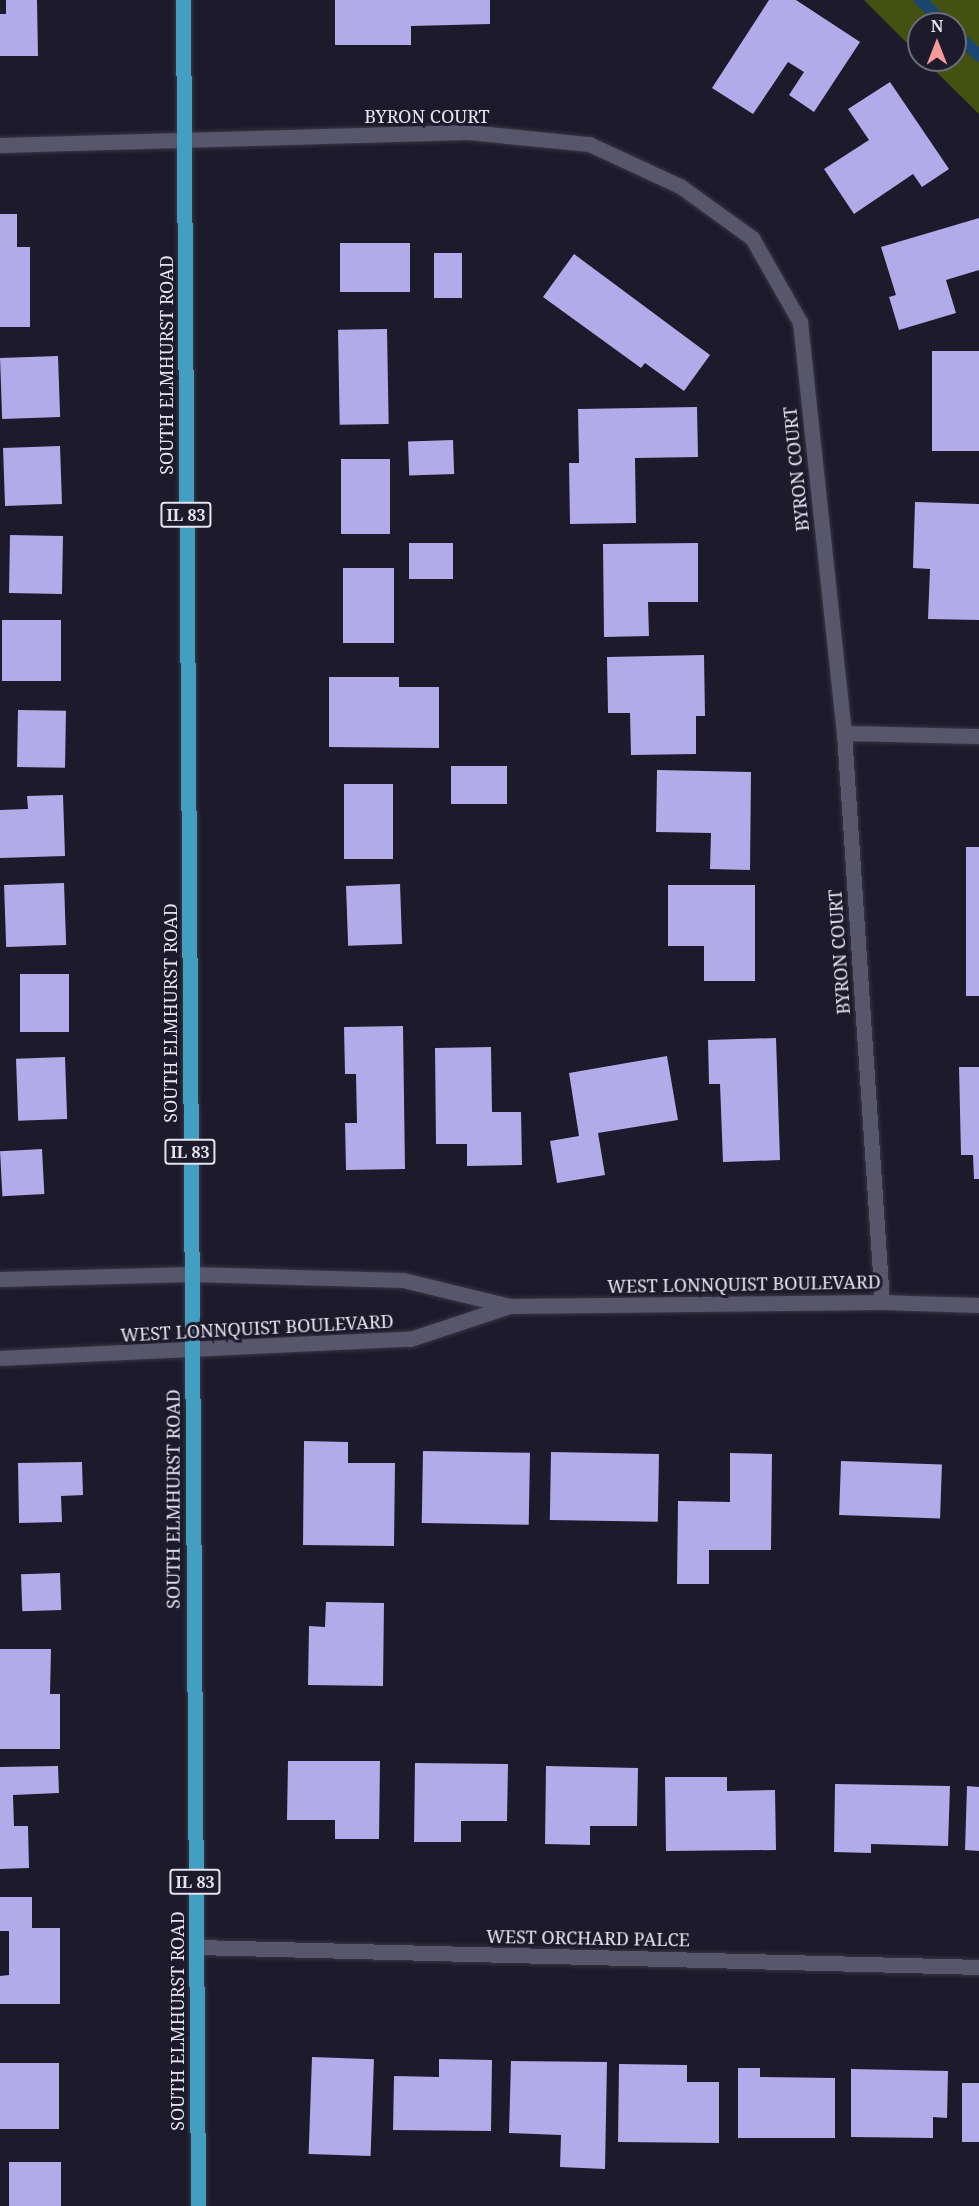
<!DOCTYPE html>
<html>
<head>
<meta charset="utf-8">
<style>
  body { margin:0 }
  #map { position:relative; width:979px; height:2206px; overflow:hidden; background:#1c1a2b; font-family:"Noto Serif",serif }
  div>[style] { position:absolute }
  .forest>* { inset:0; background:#435211 }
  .stream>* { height:12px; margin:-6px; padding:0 6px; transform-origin:6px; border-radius:6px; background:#1a4772 }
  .building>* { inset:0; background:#b2abea; transform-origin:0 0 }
  .roads { filter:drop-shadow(0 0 2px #383644) drop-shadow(0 0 2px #383644) }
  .minor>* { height:15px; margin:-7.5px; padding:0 7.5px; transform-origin:7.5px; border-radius:7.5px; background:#58566a }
  .primary>* { height:15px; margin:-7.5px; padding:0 7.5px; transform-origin:7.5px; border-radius:7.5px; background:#439fc2 }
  span { translate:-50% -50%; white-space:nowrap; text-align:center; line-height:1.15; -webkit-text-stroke:6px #1c1a2b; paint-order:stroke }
  .shield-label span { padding:2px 4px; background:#1c1a2b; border:2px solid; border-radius:4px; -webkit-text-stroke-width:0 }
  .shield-label { font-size:16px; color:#e4e4f0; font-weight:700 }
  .street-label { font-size:18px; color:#e4e4f0 }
  .north { position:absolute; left:907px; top:12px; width:60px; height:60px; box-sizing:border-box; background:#1c1a2b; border:2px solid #6c6b7a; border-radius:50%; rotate:0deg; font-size:16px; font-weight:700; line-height:24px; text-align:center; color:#e4e4f0 }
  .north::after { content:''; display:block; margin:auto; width:21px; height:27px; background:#f59b9a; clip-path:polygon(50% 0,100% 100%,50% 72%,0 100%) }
</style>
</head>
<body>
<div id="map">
  <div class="forest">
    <div style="clip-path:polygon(864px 0,979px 0,979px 114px,924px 60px,955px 60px,955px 24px,919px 24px,919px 55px)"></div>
  </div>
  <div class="stream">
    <div style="left:920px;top:0;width:35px;rotate:43deg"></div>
    <div style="left:955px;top:33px;width:33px;rotate:43deg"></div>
  </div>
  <div class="building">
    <div style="clip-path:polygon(6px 0,37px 0,38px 56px,0 56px,0 14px,6px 14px)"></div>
    <div style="clip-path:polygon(335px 0,490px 0,490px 24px,411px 26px,411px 45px,335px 45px)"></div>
    <div style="clip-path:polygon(769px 0,796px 0,860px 42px,814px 112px,789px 95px,804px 72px,788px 62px,753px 114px,712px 88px)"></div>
    <div style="clip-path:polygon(890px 82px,949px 169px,922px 187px,913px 174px,854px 214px,824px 169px,869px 140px,848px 109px)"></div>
    <div style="clip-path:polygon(0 214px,17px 214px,17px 247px,30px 247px,30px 327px,0 327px)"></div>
    <div style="clip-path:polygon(979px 218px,979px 270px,946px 280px,956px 313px,899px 330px,889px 297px,896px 295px,881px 247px)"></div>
    <div style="left:340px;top:243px;width:70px;height:49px"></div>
    <div style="left:434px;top:253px;width:28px;height:45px"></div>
    <div style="clip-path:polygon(574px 254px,710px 355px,684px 391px,645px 363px,641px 368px,543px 297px)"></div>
    <div style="left:387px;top:329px;width:95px;height:49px;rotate:89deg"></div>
    <div style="left:932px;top:351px;width:47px;height:100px"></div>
    <div style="left:58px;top:356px;width:61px;height:58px;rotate:88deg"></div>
    <div style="clip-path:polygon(697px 407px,698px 457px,635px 458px,636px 523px,570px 524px,569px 463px,579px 463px,578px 409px)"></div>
    <div style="left:453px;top:440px;width:34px;height:45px;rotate:88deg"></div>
    <div style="left:60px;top:446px;width:58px;height:57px;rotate:88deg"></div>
    <div style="left:341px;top:459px;width:49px;height:75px"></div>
    <div style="clip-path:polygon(915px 502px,979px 504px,979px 620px,928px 619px,930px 569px,913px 568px)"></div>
    <div style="left:10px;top:535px;width:53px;height:58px;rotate:1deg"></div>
    <div style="left:409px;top:543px;width:44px;height:36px"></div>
    <div style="clip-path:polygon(698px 543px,698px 602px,648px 602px,649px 636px,604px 637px,603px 544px)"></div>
    <div style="left:343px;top:568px;width:51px;height:75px"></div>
    <div style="left:61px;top:620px;width:61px;height:59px;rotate:90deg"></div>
    <div style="clip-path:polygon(704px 655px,705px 716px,696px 716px,696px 754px,631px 755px,630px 713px,608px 713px,607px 657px)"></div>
    <div style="clip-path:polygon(329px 677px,399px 677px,399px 687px,439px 687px,439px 748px,329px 747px)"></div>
    <div style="left:18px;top:710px;width:48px;height:57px;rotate:1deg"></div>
    <div style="left:451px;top:766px;width:56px;height:38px"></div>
    <div style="clip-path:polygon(657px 770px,751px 772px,750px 870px,710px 869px,711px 833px,656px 832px)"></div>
    <div style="left:344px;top:784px;width:49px;height:75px"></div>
    <div style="clip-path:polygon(63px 795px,65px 856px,0 858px,0 810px,28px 809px,27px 796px)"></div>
    <div style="left:966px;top:847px;width:13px;height:149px"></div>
    <div style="left:64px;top:883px;width:62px;height:60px;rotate:88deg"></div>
    <div style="left:400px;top:884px;width:60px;height:54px;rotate:88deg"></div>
    <div style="clip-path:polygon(668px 885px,755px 885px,755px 981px,704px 981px,704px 946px,668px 946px)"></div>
    <div style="left:20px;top:974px;width:49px;height:58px"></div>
    <div style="clip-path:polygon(403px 1026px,405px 1169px,346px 1170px,345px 1123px,357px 1123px,356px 1074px,345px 1074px,344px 1027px)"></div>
    <div style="clip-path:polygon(776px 1038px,780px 1160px,723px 1162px,720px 1084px,709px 1084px,708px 1040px)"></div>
    <div style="clip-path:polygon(491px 1047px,492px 1112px,521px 1112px,522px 1165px,467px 1166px,467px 1144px,436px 1144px,435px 1048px)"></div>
    <div style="clip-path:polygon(667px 1056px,678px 1120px,598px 1133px,605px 1175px,557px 1183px,550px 1141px,579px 1136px,569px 1073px)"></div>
    <div style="left:65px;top:1057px;width:62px;height:49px;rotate:88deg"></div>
    <div style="clip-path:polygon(959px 1067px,979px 1067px,979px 1179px,974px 1179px,973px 1155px,961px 1155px)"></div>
    <div style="left:42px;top:1149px;width:45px;height:42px;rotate:87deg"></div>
    <div style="clip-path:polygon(304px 1441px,348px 1442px,348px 1463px,395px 1463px,394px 1546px,303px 1545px)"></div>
    <div style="left:423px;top:1451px;width:107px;height:72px;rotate:1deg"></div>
    <div style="left:551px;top:1452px;width:108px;height:68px;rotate:1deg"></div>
    <div style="clip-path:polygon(730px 1453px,772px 1454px,771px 1550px,709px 1550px,709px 1584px,677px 1584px,678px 1501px,730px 1502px)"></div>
    <div style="left:841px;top:1461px;width:101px;height:54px;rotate:2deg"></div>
    <div style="clip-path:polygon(82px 1462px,83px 1495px,61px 1496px,62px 1522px,19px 1523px,18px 1463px)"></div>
    <div style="left:60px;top:1573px;width:37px;height:39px;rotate:88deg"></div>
    <div style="clip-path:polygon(326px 1602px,384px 1603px,383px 1686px,308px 1685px,309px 1626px,325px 1627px)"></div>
    <div style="clip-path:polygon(0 1649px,51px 1649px,50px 1694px,60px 1694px,60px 1749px,0 1749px)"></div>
    <div style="clip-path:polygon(288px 1761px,380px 1761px,379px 1839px,335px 1839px,335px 1820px,287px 1820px)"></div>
    <div style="clip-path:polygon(415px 1763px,508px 1764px,507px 1821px,461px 1821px,461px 1842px,414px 1842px)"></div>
    <div style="clip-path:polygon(58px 1766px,59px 1793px,13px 1795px,14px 1826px,28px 1826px,29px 1868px,0 1869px,0 1767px)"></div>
    <div style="clip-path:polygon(546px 1766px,638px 1768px,637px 1826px,590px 1826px,590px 1845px,545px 1844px)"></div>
    <div style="clip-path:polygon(665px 1777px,727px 1777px,727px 1791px,775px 1790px,776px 1850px,666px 1851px)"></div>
    <div style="clip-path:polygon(835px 1784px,950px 1786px,948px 1846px,871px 1844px,871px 1853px,834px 1852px)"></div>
    <div style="clip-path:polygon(967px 1786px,979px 1787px,979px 1851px,965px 1850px)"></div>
    <div style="clip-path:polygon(0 1897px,32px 1897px,32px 1928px,60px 1928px,60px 2004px,0 2004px,0 1976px,9px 1975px,9px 1931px,0 1931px)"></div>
    <div style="left:312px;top:2057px;width:62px;height:97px;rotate:2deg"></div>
    <div style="clip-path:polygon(439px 2059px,492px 2060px,491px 2131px,393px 2130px,394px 2076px,439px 2077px)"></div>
    <div style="clip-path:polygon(511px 2061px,607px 2062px,605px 2169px,560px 2167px,561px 2135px,509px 2133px)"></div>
    <div style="left:59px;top:2063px;width:66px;height:59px;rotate:90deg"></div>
    <div style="clip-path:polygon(619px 2064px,687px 2065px,687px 2082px,719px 2082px,719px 2143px,618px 2142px)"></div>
    <div style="clip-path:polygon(738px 2068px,760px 2068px,760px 2077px,835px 2078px,835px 2138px,738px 2138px)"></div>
    <div style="clip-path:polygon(851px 2069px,948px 2071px,947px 2118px,933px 2117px,933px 2138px,851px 2137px)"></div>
    <div style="left:962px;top:2083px;width:17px;height:59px"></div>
    <div style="left:61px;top:2162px;width:44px;height:52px;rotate:90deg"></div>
  </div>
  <div class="roads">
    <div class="minor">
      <div style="left:0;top:145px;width:468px;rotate:-1.6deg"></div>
      <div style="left:468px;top:132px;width:122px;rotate:5.7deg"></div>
      <div style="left:589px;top:144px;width:100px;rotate:24.8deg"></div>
      <div style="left:680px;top:186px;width:89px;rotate:35.8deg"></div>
      <div style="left:752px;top:238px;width:97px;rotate:60.3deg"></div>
      <div style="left:800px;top:322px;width:413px;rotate:83.9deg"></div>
      <div style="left:844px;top:733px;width:570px;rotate:86.18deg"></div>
      <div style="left:844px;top:733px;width:135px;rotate:1.3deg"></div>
      <div style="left:0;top:1279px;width:191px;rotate:-1.5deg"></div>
      <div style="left:191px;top:1274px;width:212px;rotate:1.6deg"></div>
      <div style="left:403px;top:1280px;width:110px;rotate:13.7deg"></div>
      <div style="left:510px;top:1306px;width:372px;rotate:-0.6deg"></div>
      <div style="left:882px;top:1302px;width:97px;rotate:1.8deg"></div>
      <div style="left:0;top:1358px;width:410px;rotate:-2.7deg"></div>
      <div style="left:410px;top:1339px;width:105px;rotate:-18.3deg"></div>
      <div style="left:196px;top:1947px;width:783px;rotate:1.46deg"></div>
    </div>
    <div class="primary">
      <div style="left:183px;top:0;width:2206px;rotate:89.61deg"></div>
    </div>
  </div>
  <div class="shield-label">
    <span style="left:186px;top:515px">IL 83</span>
    <span style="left:190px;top:1152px">IL 83</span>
    <span style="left:195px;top:1882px">IL 83</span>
  </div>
  <div class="street-label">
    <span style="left:427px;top:116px">BYRON COURT</span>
    <span style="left:166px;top:365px;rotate:-90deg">SOUTH ELMHURST ROAD</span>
    <span style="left:796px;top:469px;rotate:-96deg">BYRON COURT</span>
    <span style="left:839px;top:952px;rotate:-94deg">BYRON COURT</span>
    <span style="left:170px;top:1013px;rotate:-90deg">SOUTH ELMHURST ROAD</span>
    <span style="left:744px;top:1284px;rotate:-1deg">WEST LONNQUIST BOULEVARD</span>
    <span style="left:257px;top:1328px;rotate:-3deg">WEST LONNQUIST BOULEVARD</span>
    <span style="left:173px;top:1499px;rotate:-90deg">SOUTH ELMHURST ROAD</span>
    <span style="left:588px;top:1938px;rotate:1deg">WEST ORCHARD PALCE</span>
    <span style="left:177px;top:2021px;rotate:-90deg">SOUTH ELMHURST ROAD</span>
  </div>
  <div class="north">N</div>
</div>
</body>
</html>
